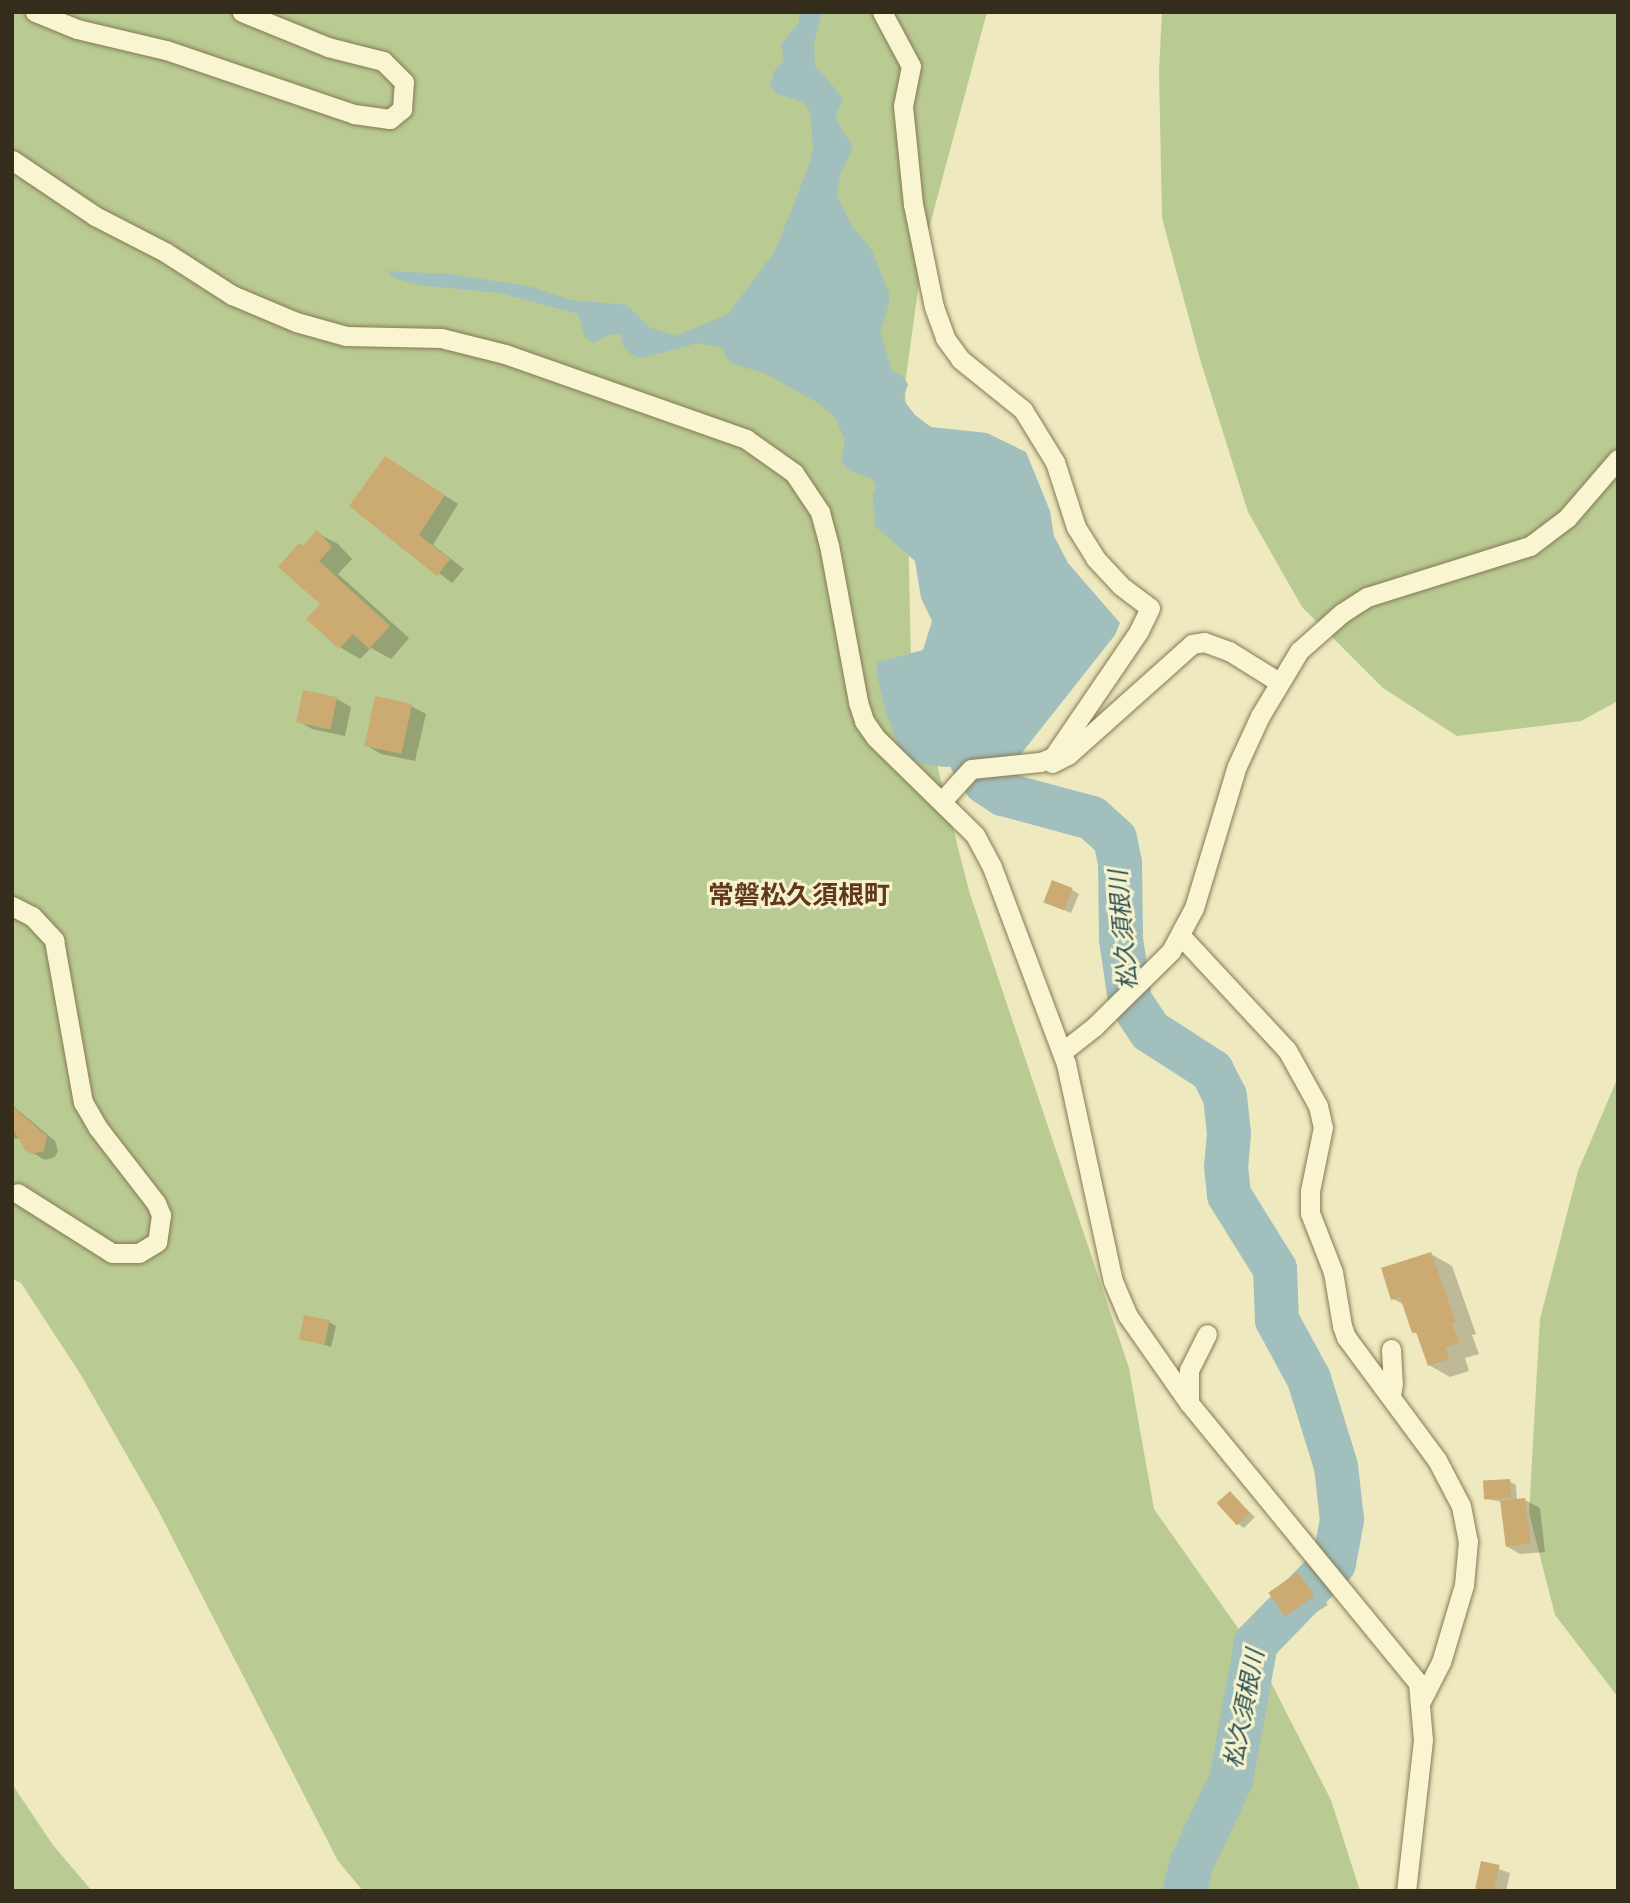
<!DOCTYPE html>
<html>
<head>
<meta charset="utf-8">
<style>
  body { margin:0 }
  #map { position:relative; width:1630px; height:1903px; overflow:hidden; background:#eee9be; font-family:"Roboto Serif","Noto Sans JP",serif }
  div>[style] { position:absolute }
  .green>* { inset:0; background:#b9cb92 }
  .water>* { inset:0; background:#a1bfbc }
  .shadow>* { inset:0; background:#0003 }
  .river>* { height:44px; margin:-22px; padding:0 22px; transform-origin:22px; border-radius:22px; background:#a1bfbc }
  .building>* { inset:0; background:#ccab73; transform-origin:0 0 }
  .roads { filter:drop-shadow(0 0 2px #867957) drop-shadow(0 0 2px #867957) }
  .minor>* { height:19px; margin:-9.5px; padding:0 9.5px; transform-origin:9.5px; border-radius:9.5px; background:#f9f5d1 }
  span { translate:-50% -50%; white-space:nowrap; text-align:center; line-height:1.15; -webkit-text-stroke:6px #f5f2cd; paint-order:stroke }
  .water-label { font-size:24px; color:#2b4f55; font-style:italic }
  .quarter-label { font-size:26px; color:#62381b; font-weight:700 }
  .frame { position:absolute; inset:0; border:14px solid #352d1c; pointer-events:none }
</style>
</head>
<body>
<div id="map">
  <div class="green">
    <div style="clip-path:polygon(12px 12px,987px 12px,924px 247px,905px 384px,911px 662px,969px 891px,1129px 1368px,1154px 1509px,1257px 1655px,1331px 1800px,1360px 1891px,363px 1891px,338px 1861px,157px 1508px,81px 1375px,21px 1283px,12px 1279px)"></div>
    <div style="clip-path:polygon(1162px 12px,1618px 12px,1618px 701px,1581px 721px,1457px 736px,1383px 688px,1302px 607px,1248px 512px,1200px 359px,1162px 218px,1159px 70px)"></div>
    <div style="clip-path:polygon(1618px 1077px,1618px 1697px,1555px 1615px,1529px 1513px,1540px 1319px,1578px 1171px)"></div>
    <div style="clip-path:polygon(12px 1784px,53px 1845px,92px 1891px,12px 1891px)"></div>
  </div>
  <div class="water">
    <div style="clip-path:polygon(798px 12px,822px 12px,814px 44px,815px 65px,843px 98px,835px 118px,853px 147px,840px 175px,837px 196px,852px 226px,871px 249px,889px 293px,889px 304px,880px 331px,892px 371px,901px 375px,908px 384px,903px 399px,915px 415px,931px 427px,987px 433px,1026px 452px,1050px 511px,1054px 536px,1068px 563px,1120px 623px,1115px 635px,1017px 759px,945px 767px,923px 764px,903px 756px,887px 716px,876px 672px,878px 662px,923px 650px,932px 621px,921px 598px,915px 561px,875px 526px,873px 493px,876px 488px,873px 479px,848px 470px,841px 461px,845px 440px,835px 417px,815px 401px,764px 373px,733px 364px,725px 357px,723px 348px,698px 343px,642px 358px,632px 355px,623px 346px,621px 335px,612px 334px,593px 343px,585px 337px,578px 314px,500px 293px,418px 285px,393px 278px,387px 271px,451px 274px,531px 287px,572px 300px,627px 305px,649px 327px,675px 336px,728px 314px,775px 251px,810px 163px,813px 146px,810px 112px,803px 102px,776px 94px,770px 86px,774px 71px,784px 61px,781px 44px,799px 22px)"></div>
  </div>
  <div class="shadow">
    <div style="clip-path:polygon(400px 467px,458px 504px,433px 545px,464px 569px,452px 583px,351px 506px)"></div>
    <div style="clip-path:polygon(317px 533px,338px 544px,352px 559px,338px 574px,409px 638px,391px 659px,371px 648px,360px 659px,340px 647px,303px 548px)"></div>
    <div style="clip-path:polygon(304px 692px,337px 699px,351px 707px,345px 736px,312px 729px,298px 721px)"></div>
    <div style="clip-path:polygon(411px 706px,426px 714px,415px 761px,381px 754px,366px 745px)"></div>
    <div style="clip-path:polygon(1072px 890px,1079px 894px,1071px 913px,1052px 905px)"></div>
    <div style="clip-path:polygon(12px 1105px,55px 1141px,58px 1151px,55px 1157px,45px 1160px,26px 1149px,21px 1139px,12px 1138px)"></div>
    <div style="clip-path:polygon(1431px 1254px,1452px 1266px,1476px 1334px,1472px 1335px,1479px 1354px,1465px 1358px,1469px 1371px,1450px 1377px,1429px 1365px,1420px 1336px,1413px 1332px,1403px 1304px,1393px 1299px)"></div>
    <div style="clip-path:polygon(329px 1322px,336px 1326px,331px 1347px,301px 1338px)"></div>
    <div style="clip-path:polygon(1509px 1481px,1516px 1485px,1517px 1501px,1525px 1500px,1540px 1508px,1545px 1552px,1520px 1554px,1506px 1546px,1502px 1502px,1487px 1499px)"></div>
    <div style="clip-path:polygon(1230px 1494px,1255px 1517px,1244px 1528px,1238px 1524px)"></div>
    <div style="clip-path:polygon(1298px 1575px,1312px 1583px,1328px 1605px,1299px 1623px,1285px 1615px,1270px 1592px)"></div>
    <div style="clip-path:polygon(1482px 1863px,1510px 1873px,1506px 1891px,1476px 1891px)"></div>
  </div>
  <div class="river">
    <div style="left:958px;top:722px;width:41px;rotate:70.3deg"></div>
    <div style="left:972px;top:761px;width:25px;rotate:58deg"></div>
    <div style="left:985px;top:782px;width:22px;rotate:34deg"></div>
    <div style="left:1003px;top:794px;width:92px;rotate:15.1deg"></div>
    <div style="left:1092px;top:818px;width:31px;rotate:42deg"></div>
    <div style="left:1115px;top:839px;width:25px;rotate:78deg"></div>
    <div style="left:1120px;top:863px;width:76px;rotate:89.2deg"></div>
    <div style="left:1121px;top:939px;width:63px;rotate:81.7deg"></div>
    <div style="left:1130px;top:1001px;width:36px;rotate:56deg"></div>
    <div style="left:1150px;top:1031px;width:74px;rotate:32.8deg"></div>
    <div style="left:1212px;top:1071px;width:28px;rotate:63deg"></div>
    <div style="left:1225px;top:1096px;width:38px;rotate:84deg"></div>
    <div style="left:1229px;top:1134px;width:32px;rotate:95deg"></div>
    <div style="left:1226px;top:1166px;width:29px;rotate:84deg"></div>
    <div style="left:1229px;top:1195px;width:87px;rotate:58.1deg"></div>
    <div style="left:1275px;top:1269px;width:51px;rotate:87.8deg"></div>
    <div style="left:1277px;top:1320px;width:67px;rotate:61.5deg"></div>
    <div style="left:1309px;top:1379px;width:91px;rotate:72.8deg"></div>
    <div style="left:1336px;top:1466px;width:54px;rotate:83.7deg"></div>
    <div style="left:1342px;top:1520px;width:44px;rotate:100.5deg"></div>
    <div style="left:1334px;top:1563px;width:112px;rotate:134.3deg"></div>
    <div style="left:1256px;top:1643px;width:139px;rotate:100.3deg"></div>
    <div style="left:1231px;top:1780px;width:91px;rotate:115.4deg"></div>
    <div style="left:1192px;top:1862px;width:30px;rotate:104deg"></div>
  </div>
  <div class="building">
    <div style="clip-path:polygon(385px 456px,445px 495px,419px 535px,450px 559px,437px 576px,349px 506px)"></div>
    <div style="clip-path:polygon(317px 530px,332px 547px,319px 561px,390px 626px,369px 649px,353px 634px,339px 649px,306px 619px,320px 604px,278px 567px,299px 543px,303px 546px)"></div>
    <div style="left:303px;top:690px;width:35px;height:33px;rotate:12deg"></div>
    <div style="left:375px;top:696px;width:38px;height:51px;rotate:12deg"></div>
    <div style="left:1052px;top:880px;width:22px;height:24px;rotate:21deg"></div>
    <div style="clip-path:polygon(12px 1106px,47px 1136px,44px 1151px,32px 1154px,25px 1150px,12px 1127px)"></div>
    <div style="clip-path:polygon(1431px 1252px,1456px 1322px,1452px 1323px,1459px 1343px,1445px 1347px,1449px 1359px,1428px 1366px,1416px 1332px,1412px 1333px,1400px 1297px,1391px 1300px,1381px 1268px)"></div>
    <div style="left:304px;top:1315px;width:26px;height:25px;rotate:11deg"></div>
    <div style="left:1510px;top:1479px;width:19px;height:27px;rotate:87deg"></div>
    <div style="left:1230px;top:1491px;width:30px;height:18px;rotate:48deg"></div>
    <div style="left:1525px;top:1498px;width:46px;height:25px;rotate:83deg"></div>
    <div style="left:1298px;top:1572px;width:29px;height:36px;rotate:55deg"></div>
    <div style="left:1481px;top:1861px;width:19px;height:28px;rotate:12deg"></div>
  </div>
  <div class="roads">
    <div class="minor">
      <div style="left:35px;top:12px;width:45px;rotate:22deg"></div>
      <div style="left:77px;top:29px;width:91px;rotate:13.3deg"></div>
      <div style="left:166px;top:50px;width:199px;rotate:18.8deg"></div>
      <div style="left:354px;top:114px;width:36px;rotate:8deg"></div>
      <div style="left:390px;top:119px;width:16px;rotate:-40deg"></div>
      <div style="left:402px;top:109px;width:27px;rotate:-86deg"></div>
      <div style="left:404px;top:82px;width:30px;rotate:-135deg"></div>
      <div style="left:383px;top:61px;width:57px;rotate:-165.7deg"></div>
      <div style="left:328px;top:47px;width:93px;rotate:-157.9deg"></div>
      <div style="left:882px;top:12px;width:61px;rotate:61.8deg"></div>
      <div style="left:911px;top:66px;width:41px;rotate:101.3deg"></div>
      <div style="left:903px;top:106px;width:99px;rotate:84.2deg"></div>
      <div style="left:913px;top:204px;width:105px;rotate:78.5deg"></div>
      <div style="left:934px;top:307px;width:33px;rotate:70deg"></div>
      <div style="left:945px;top:338px;width:26px;rotate:54deg"></div>
      <div style="left:960px;top:359px;width:81px;rotate:39deg"></div>
      <div style="left:1023px;top:410px;width:61px;rotate:58.4deg"></div>
      <div style="left:1055px;top:462px;width:68px;rotate:72.1deg"></div>
      <div style="left:1076px;top:527px;width:36px;rotate:58deg"></div>
      <div style="left:1095px;top:558px;width:38px;rotate:47deg"></div>
      <div style="left:1121px;top:586px;width:36px;rotate:37deg"></div>
      <div style="left:1150px;top:608px;width:25px;rotate:116deg"></div>
      <div style="left:1139px;top:631px;width:153px;rotate:124.3deg"></div>
      <div style="left:1053px;top:757px;width:14px;rotate:159deg"></div>
      <div style="left:1040px;top:762px;width:69px;rotate:174.2deg"></div>
      <div style="left:971px;top:769px;width:43px;rotate:132.2deg"></div>
      <div style="left:12px;top:160px;width:100px;rotate:34deg"></div>
      <div style="left:95px;top:216px;width:79px;rotate:27.2deg"></div>
      <div style="left:165px;top:252px;width:80px;rotate:32.7deg"></div>
      <div style="left:232px;top:295px;width:69px;rotate:22.9deg"></div>
      <div style="left:296px;top:322px;width:52px;rotate:15.6deg"></div>
      <div style="left:346px;top:336px;width:95px;rotate:1.2deg"></div>
      <div style="left:441px;top:338px;width:66px;rotate:14deg"></div>
      <div style="left:505px;top:354px;width:256px;rotate:19.4deg"></div>
      <div style="left:746px;top:439px;width:59px;rotate:35.3deg"></div>
      <div style="left:794px;top:473px;width:47px;rotate:56.3deg"></div>
      <div style="left:820px;top:512px;width:34px;rotate:75deg"></div>
      <div style="left:829px;top:545px;width:160px;rotate:79.5deg"></div>
      <div style="left:858px;top:702px;width:20px;rotate:72deg"></div>
      <div style="left:864px;top:721px;width:19px;rotate:55deg"></div>
      <div style="left:875px;top:737px;width:140px;rotate:44.4deg"></div>
      <div style="left:975px;top:835px;width:36px;rotate:62deg"></div>
      <div style="left:992px;top:867px;width:210px;rotate:69.4deg"></div>
      <div style="left:1066px;top:1064px;width:222px;rotate:77.8deg"></div>
      <div style="left:1113px;top:1281px;width:38px;rotate:67deg"></div>
      <div style="left:1128px;top:1316px;width:106px;rotate:55deg"></div>
      <div style="left:1189px;top:1403px;width:362px;rotate:50.7deg"></div>
      <div style="left:1418px;top:1683px;width:57px;rotate:85deg"></div>
      <div style="left:1423px;top:1740px;width:152px;rotate:96.4deg"></div>
      <div style="left:1052px;top:763px;width:18px;rotate:-27deg"></div>
      <div style="left:1068px;top:755px;width:166px;rotate:-41.8deg"></div>
      <div style="left:1192px;top:644px;width:12px;rotate:-9deg"></div>
      <div style="left:1204px;top:642px;width:27px;rotate:20deg"></div>
      <div style="left:1229px;top:651px;width:59px;rotate:31.8deg"></div>
      <div style="left:12px;top:906px;width:22px;rotate:27deg"></div>
      <div style="left:32px;top:916px;width:33px;rotate:47deg"></div>
      <div style="left:54px;top:940px;width:165px;rotate:79.9deg"></div>
      <div style="left:83px;top:1102px;width:30px;rotate:60deg"></div>
      <div style="left:98px;top:1128px;width:95px;rotate:52.3deg"></div>
      <div style="left:156px;top:1203px;width:13px;rotate:67deg"></div>
      <div style="left:161px;top:1215px;width:27px;rotate:98deg"></div>
      <div style="left:157px;top:1242px;width:21px;rotate:149deg"></div>
      <div style="left:139px;top:1253px;width:27px;rotate:180deg"></div>
      <div style="left:112px;top:1253px;width:112px;rotate:-147.7deg"></div>
      <div style="left:1180px;top:935px;width:157px;rotate:47.1deg"></div>
      <div style="left:1287px;top:1050px;width:64px;rotate:61deg"></div>
      <div style="left:1318px;top:1106px;width:22px;rotate:77deg"></div>
      <div style="left:1323px;top:1127px;width:65px;rotate:101.5deg"></div>
      <div style="left:1310px;top:1191px;width:22px;rotate:90deg"></div>
      <div style="left:1310px;top:1213px;width:63px;rotate:68.7deg"></div>
      <div style="left:1333px;top:1272px;width:55px;rotate:80.5deg"></div>
      <div style="left:1342px;top:1326px;width:12px;rotate:70deg"></div>
      <div style="left:1346px;top:1337px;width:153px;rotate:53.5deg"></div>
      <div style="left:1437px;top:1460px;width:52px;rotate:62.4deg"></div>
      <div style="left:1461px;top:1506px;width:36px;rotate:79deg"></div>
      <div style="left:1468px;top:1541px;width:44px;rotate:95.2deg"></div>
      <div style="left:1464px;top:1585px;width:80px;rotate:106.6deg"></div>
      <div style="left:1441px;top:1662px;width:46px;rotate:117.1deg"></div>
      <div style="left:1062px;top:1052px;width:41px;rotate:-38deg"></div>
      <div style="left:1094px;top:1027px;width:108px;rotate:-44.6deg"></div>
      <div style="left:1171px;top:951px;width:49px;rotate:-61.9deg"></div>
      <div style="left:1194px;top:908px;width:148px;rotate:-73.2deg"></div>
      <div style="left:1237px;top:766px;width:55px;rotate:-65.3deg"></div>
      <div style="left:1260px;top:716px;width:76px;rotate:-59deg"></div>
      <div style="left:1299px;top:651px;width:57px;rotate:-41.5deg"></div>
      <div style="left:1342px;top:613px;width:30px;rotate:-33deg"></div>
      <div style="left:1367px;top:597px;width:171px;rotate:-17.4deg"></div>
      <div style="left:1530px;top:546px;width:46px;rotate:-37.1deg"></div>
      <div style="left:1567px;top:518px;width:78px;rotate:-49.2deg"></div>
      <div style="left:1391px;top:1349px;width:34px;rotate:87deg"></div>
      <div style="left:1393px;top:1383px;width:13px;rotate:99deg"></div>
      <div style="left:1189px;top:1403px;width:33px;rotate:-90deg"></div>
      <div style="left:1189px;top:1370px;width:40px;rotate:-63.4deg"></div>
    </div>
  </div>
  <div class="water-label">
    <span style="left:1124px;top:930px;rotate:-95deg">松久須根川</span>
    <span style="left:1245px;top:1709px;rotate:-79deg">松久須根川</span>
  </div>
  <div class="quarter-label">
    <span style="left:799px;top:896px">常磐松久須根町</span>
  </div>
  <div class="frame"></div>
</div>
</body>
</html>
